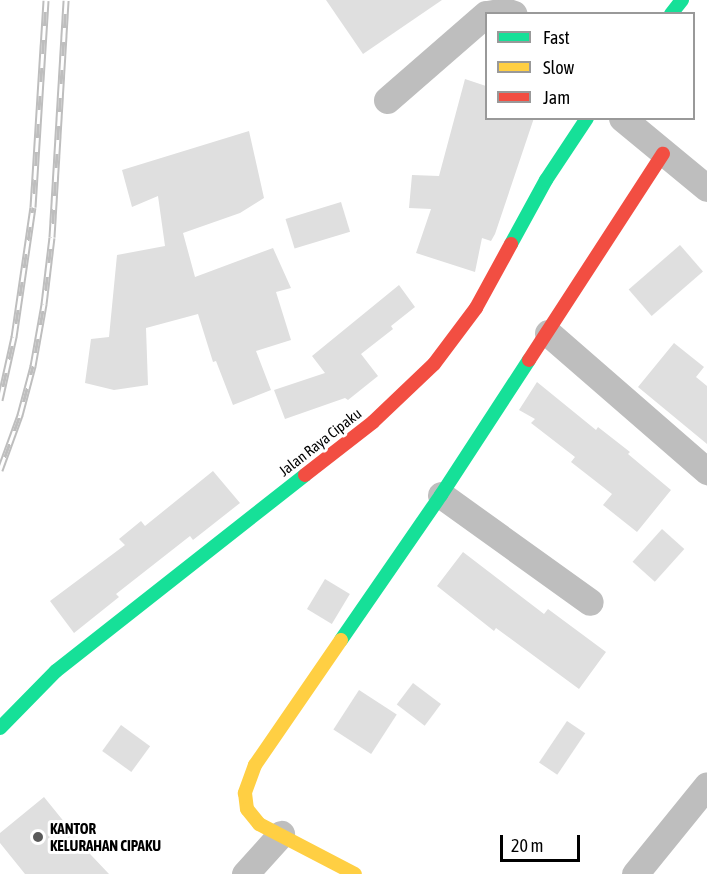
<!DOCTYPE html>
<html>
<head>
<meta charset="utf-8">
<style>
  body { margin:0 }
  #map { position:relative; width:707px; height:874px; overflow:hidden; background:#fff; font-family:"Asap Condensed",sans-serif }
  div>[style] { position:absolute }
  .building>* { inset:0; background:#dfdfdf; transform-origin:0 0 }
  .street>* { height:27px; margin:-13.5px; padding:0 13.5px; transform-origin:13.5px; border-radius:13.5px; background:#bebebe }
  .fast>* { height:14px; margin:-7px; padding:0 7px; transform-origin:7px; border-radius:7px; background:#16e098 }
  .slow>* { height:14px; margin:-7px; padding:0 7px; transform-origin:7px; border-radius:7px; background:#ffcf43 }
  .jam>* { height:14px; margin:-7px; padding:0 7px; transform-origin:7px; border-radius:7px; background:#f24e42 }
  .rail>* { height:7px; margin-top:-3.5px; transform-origin:0; background:repeating-linear-gradient(90deg,#fff 0 14px,#bebebe 0 28px); box-sizing:border-box; border-block:2px solid #bebebe }
  .dots>* { width:16px; height:16px; translate:-50% -50%; box-sizing:border-box; border:3px solid #fff; border-radius:50% }
  span { translate:-50% -50%; white-space:nowrap; text-align:center; line-height:1.15; -webkit-text-stroke:6px #fff; paint-order:stroke }
  .street-label { font-size:15px; color:#000 }
  .poi-label { font-size:15px; color:#000; font-weight:700 }
  .left { translate:0 -50%; text-align:left }
  .legend { position:absolute; left:485px; top:12px; width:210px; height:108px; box-sizing:border-box; background:#fff; border:2px solid #999; margin:0; padding:8px 10px; list-style:none; font-size:18px; color:#000 }
  .legend li { display:flex; align-items:center; gap:12px; height:30px }
  .legend b { width:30px; border:2px solid #999 }
  .scale { position:absolute; left:500px; top:835px; width:80px; height:27px; box-sizing:border-box; border:3px solid #000; border-top:0; padding-left:8px; font-size:18px; line-height:21px; white-space:nowrap; color:#000; -webkit-text-stroke:4px #fff; paint-order:stroke }
</style>
</head>
<body>
<div id="map">
  <div class="building">
    <div style="clip-path:polygon(326px 0,442px 0,363px 54px)"></div>
    <div style="clip-path:polygon(465px 79px,486px 86px,486px 118px,534px 118px,495px 234px,491px 241px,482px 238px,475px 272px,416px 253px,431px 209px,409px 208px,412px 175px,439px 176px)"></div>
    <div style="clip-path:polygon(249px 131px,264px 198px,240px 213px,183px 233px,195px 277px,273px 248px,291px 288px,276px 292px,291px 340px,256px 351px,271px 390px,233px 405px,216px 361px,213px 362px,198px 314px,146px 328px,148px 385px,114px 390px,85px 383px,91px 339px,109px 337px,117px 255px,165px 246px,158px 196px,132px 207px,122px 170px)"></div>
    <div style="left:341px;top:202px;width:31px;height:58px;rotate:73deg"></div>
    <div style="left:680px;top:245px;width:35px;height:68px;rotate:49deg"></div>
    <div style="clip-path:polygon(399px 285px,415px 307px,391px 326px,393px 329px,361px 354px,378px 376px,348px 400px,345px 398px,285px 419px,274px 390px,325px 373px,312px 356px)"></div>
    <div style="clip-path:polygon(674px 343px,704px 367px,696px 377px,707px 386px,707px 444px,638px 387px)"></div>
    <div style="clip-path:polygon(537px 382px,596px 430px,598px 427px,630px 452px,628px 454px,671px 490px,637px 532px,603px 505px,612px 494px,571px 462px,575px 457px,531px 423px,535px 419px,519px 410px)"></div>
    <div style="clip-path:polygon(213px 471px,240px 503px,193px 540px,190px 536px,116px 594px,119px 597px,74px 633px,50px 601px,125px 545px,119px 539px,141px 521px,145px 526px)"></div>
    <div style="left:662px;top:529px;width:30px;height:44px;rotate:42deg"></div>
    <div style="clip-path:polygon(463px 552px,544px 614px,548px 609px,606px 652px,579px 689px,496px 628px,494px 631px,437px 586px)"></div>
    <div style="left:325px;top:579px;width:29px;height:35px;rotate:31deg"></div>
    <div style="left:413px;top:683px;width:35px;height:27px;rotate:37deg"></div>
    <div style="left:359px;top:690px;width:45px;height:47px;rotate:33deg"></div>
    <div style="left:567px;top:721px;width:22px;height:50px;rotate:34deg"></div>
    <div style="left:121px;top:725px;width:36px;height:32px;rotate:36deg"></div>
    <div style="clip-path:polygon(44px 797px,91px 855px,109px 874px,25px 874px,0 843px,0 833px)"></div>
  </div>
  <div class="street">
    <div style="left:487px;top:14px;width:18px;rotate:-9deg"></div>
    <div style="left:505px;top:11px;width:9px;rotate:18deg"></div>
    <div style="left:387px;top:100px;width:131px;rotate:-41deg"></div>
    <div style="left:622px;top:118px;width:110px;rotate:39.5deg"></div>
    <div style="left:548px;top:333px;width:211px;rotate:41deg"></div>
    <div style="left:441px;top:495px;width:183px;rotate:35.7deg"></div>
    <div style="left:245px;top:874px;width:54px;rotate:-48deg"></div>
    <div style="left:635px;top:874px;width:114px;rotate:-51deg"></div>
  </div>
  <div class="fast">
    <div style="left:671px;top:14px;width:18px;rotate:-52deg"></div>
    <div style="left:511px;top:244px;width:73px;rotate:-61.3deg"></div>
    <div style="left:546px;top:180px;width:74px;rotate:-56.5deg"></div>
    <div style="left:341px;top:640px;width:176px;rotate:-55.4deg"></div>
    <div style="left:441px;top:495px;width:161px;rotate:-56.9deg"></div>
    <div style="left:0;top:728px;width:80px;rotate:-45.5deg"></div>
    <div style="left:56px;top:671px;width:317px;rotate:-38.2deg"></div>
  </div>
  <div class="slow">
    <div style="left:341px;top:640px;width:152px;rotate:124.5deg"></div>
    <div style="left:255px;top:765px;width:30px;rotate:110deg"></div>
    <div style="left:245px;top:793px;width:16px;rotate:83deg"></div>
    <div style="left:247px;top:809px;width:19px;rotate:51deg"></div>
    <div style="left:259px;top:824px;width:108px;rotate:27.5deg"></div>
  </div>
  <div class="jam">
    <div style="left:529px;top:360px;width:246px;rotate:-57deg"></div>
    <div style="left:305px;top:475px;width:86px;rotate:-37.9deg"></div>
    <div style="left:373px;top:422px;width:84px;rotate:-43.6deg"></div>
    <div style="left:434px;top:364px;width:70px;rotate:-53.1deg"></div>
    <div style="left:476px;top:308px;width:73px;rotate:-61.3deg"></div>
  </div>
  <div class="rail">
    <div style="left:0;top:400px;width:65px;rotate:-77.5deg"></div>
    <div style="left:14px;top:337px;width:131px;rotate:-81.7deg"></div>
    <div style="left:33px;top:207px;width:207px;rotate:-86.4deg"></div>
    <div style="left:0;top:470px;width:59px;rotate:-70deg"></div>
    <div style="left:20px;top:415px;width:51px;rotate:-75.1deg"></div>
    <div style="left:33px;top:366px;width:63px;rotate:-79.9deg"></div>
    <div style="left:44px;top:304px;width:67px;rotate:-83.2deg"></div>
    <div style="left:52px;top:237px;width:237px;rotate:-86.6deg"></div>
  </div>
  <div class="dots">
    <div style="left:38px;top:837px;background:#595959"></div>
  </div>
  <div class="street-label">
    <span style="left:320px;top:442px;rotate:-38deg">Jalan Raya Cipaku</span>
  </div>
  <div class="poi-label">
    <span class="left" style="left:50px;top:837px">KANTOR<br>KELURAHAN CIPAKU</span>
  </div>
  <ul class="legend">
  <li><b style="height:8px;background:#16e098"></b>Fast</li>
  <li><b style="height:8px;background:#ffcf43"></b>Slow</li>
  <li><b style="height:8px;background:#f24e42"></b>Jam</li>
  </ul>
  <div class="scale">20 m</div>
</div>
</body>
</html>
